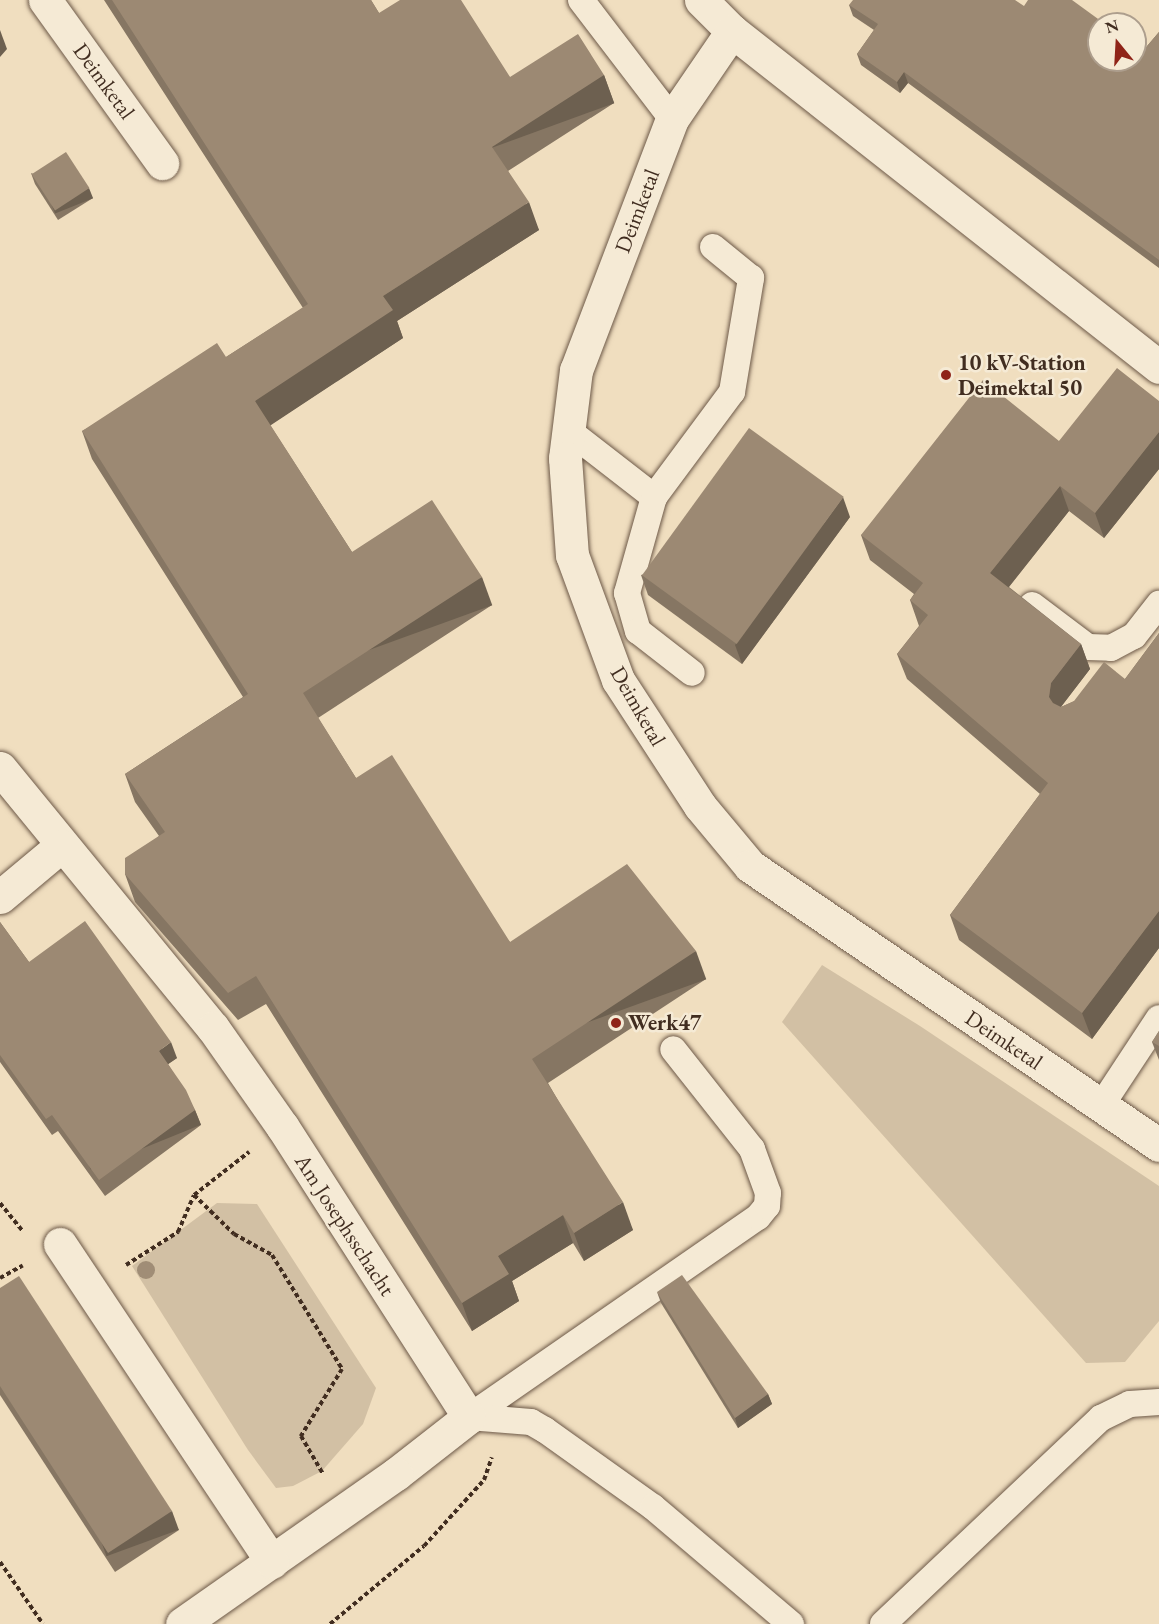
<!DOCTYPE html>
<html>
<head>
<meta charset="utf-8">
<style>
  body { margin:0 }
  #map { position:relative; width:1159px; height:1624px; overflow:hidden; background:#f0debf; font-family:"EB Garamond",serif }
  div>[style] { position:absolute }
  .green>* { inset:0; background:#d2c0a4 }
  .path>* { height:4px; margin-top:-2px; transform-origin:0; background:repeating-linear-gradient(90deg,#412d20 0 4.5px,transparent 0 7.5px) }
  .roads { filter:drop-shadow(0 0 2px #6d5948) drop-shadow(0 0 2px #6d5948) }
  .service>* { height:26px; margin:-13px; padding:0 13px; transform-origin:13px; border-radius:13px; background:#f5ead5 }
  .minor>* { height:33px; margin:-16.5px; padding:0 16.5px; transform-origin:16.5px; border-radius:16.5px; background:#f5ead5 }
  .trees>* { width:18px; height:18px; margin:-9px; border-radius:50%; background:#a08d76 }
  .wall>* { inset:0; background:#867663 }
  .shaded-wall>* { inset:0; background:#6d6050; transform-origin:0 0 }
  .building>* { inset:0; background:#9c8973; transform-origin:0 0 }
  .dots>* { width:16px; height:16px; translate:-50% -50%; box-sizing:border-box; border:3px solid #f5ead5; border-radius:50% }
  span { translate:-50% -50%; white-space:nowrap; text-align:center; line-height:1.15; -webkit-text-stroke:5px #f5ead5; paint-order:stroke }
  .street-label { font-size:22px; color:#412d20 }
  .poi-label { font-size:22px; color:#412d20; font-weight:700 }
  .left { translate:0 -50%; text-align:left }
  .north { position:absolute; left:1087px; top:12px; width:60px; height:60px; box-sizing:border-box; background:#f5ead5; border:2px solid #ad9e8d; border-radius:50%; rotate:342deg; font-size:16px; font-weight:700; line-height:24px; text-align:center; color:#412d20 }
  .north::after { content:''; display:block; margin:auto; width:21px; height:27px; background:#8f2418; clip-path:polygon(50% 0,100% 100%,50% 72%,0 100%) }
</style>
</head>
<body>
<div id="map">
  <div class="green">
    <div style="clip-path:polygon(822px 965px,920px 1026px,1159px 1186px,1159px 1321px,1125px 1362px,1086px 1363px,782px 1022px)"></div>
    <div style="clip-path:polygon(217px 1203px,257px 1204px,376px 1388px,363px 1424px,322px 1471px,293px 1486px,276px 1488px,248px 1450px,132px 1266px)"></div>
  </div>
  <div class="path">
    <div style="left:194px;top:1195px;width:56px;rotate:44.3deg"></div>
    <div style="left:234px;top:1234px;width:43px;rotate:28.9deg"></div>
    <div style="left:272px;top:1255px;width:134px;rotate:58.4deg"></div>
    <div style="left:342px;top:1369px;width:79px;rotate:121.5deg"></div>
    <div style="left:301px;top:1436px;width:44px;rotate:59.9deg"></div>
    <div style="left:0;top:1203px;width:35px;rotate:51deg"></div>
    <div style="left:126px;top:1265px;width:62px;rotate:-32.4deg"></div>
    <div style="left:178px;top:1232px;width:40px;rotate:-66.6deg"></div>
    <div style="left:194px;top:1195px;width:70px;rotate:-38deg"></div>
    <div style="left:0;top:1278px;width:26px;rotate:-29deg"></div>
    <div style="left:0;top:1562px;width:75px;rotate:55.3deg"></div>
    <div style="left:330px;top:1624px;width:122px;rotate:-39.7deg"></div>
    <div style="left:424px;top:1546px;width:89px;rotate:-47.7deg"></div>
    <div style="left:484px;top:1480px;width:24px;rotate:-71deg"></div>
  </div>
  <div class="roads">
    <div class="service">
      <div style="left:581px;top:0;width:150px;rotate:52.6deg"></div>
      <div style="left:569px;top:431px;width:108px;rotate:37.8deg"></div>
      <div style="left:654px;top:497px;width:100px;rotate:105.7deg"></div>
      <div style="left:627px;top:593px;width:40px;rotate:74deg"></div>
      <div style="left:638px;top:631px;width:68px;rotate:37.9deg"></div>
      <div style="left:654px;top:497px;width:131px;rotate:-53.4deg"></div>
      <div style="left:732px;top:392px;width:116px;rotate:-80.5deg"></div>
      <div style="left:751px;top:278px;width:49px;rotate:-140.8deg"></div>
      <div style="left:1032px;top:605px;width:70px;rotate:36.9deg"></div>
      <div style="left:1088px;top:647px;width:23px;rotate:2deg"></div>
      <div style="left:1111px;top:648px;width:26px;rotate:-28deg"></div>
      <div style="left:1134px;top:636px;width:41px;rotate:-52deg"></div>
      <div style="left:1101px;top:1106px;width:105px;rotate:-56.6deg"></div>
      <div style="left:469px;top:1417px;width:351px;rotate:-34.7deg"></div>
      <div style="left:758px;top:1217px;width:14px;rotate:-51deg"></div>
      <div style="left:767px;top:1206px;width:13px;rotate:-86deg"></div>
      <div style="left:768px;top:1193px;width:47px;rotate:-110deg"></div>
      <div style="left:752px;top:1149px;width:127px;rotate:-128.3deg"></div>
      <div style="left:469px;top:1417px;width:62px;rotate:4.6deg"></div>
      <div style="left:531px;top:1422px;width:16px;rotate:30deg"></div>
      <div style="left:545px;top:1430px;width:133px;rotate:35.5deg"></div>
      <div style="left:653px;top:1507px;width:181px;rotate:40.3deg"></div>
      <div style="left:883px;top:1624px;width:300px;rotate:-43.4deg"></div>
      <div style="left:1101px;top:1418px;width:32px;rotate:-26deg"></div>
      <div style="left:1130px;top:1404px;width:29px;rotate:-4deg"></div>
    </div>
    <div class="minor">
      <div style="left:45px;top:0;width:201px;rotate:54.3deg"></div>
      <div style="left:701px;top:0;width:44px;rotate:45deg"></div>
      <div style="left:732px;top:31px;width:543px;rotate:38.2deg"></div>
      <div style="left:732px;top:31px;width:107px;rotate:124.3deg"></div>
      <div style="left:672px;top:119px;width:269px;rotate:110.9deg"></div>
      <div style="left:576px;top:370px;width:89px;rotate:97.1deg"></div>
      <div style="left:565px;top:458px;width:97px;rotate:85.9deg"></div>
      <div style="left:572px;top:555px;width:133px;rotate:69.8deg"></div>
      <div style="left:618px;top:680px;width:150px;rotate:56.9deg"></div>
      <div style="left:700px;top:806px;width:78px;rotate:50.2deg"></div>
      <div style="left:750px;top:866px;width:495px;rotate:34.3deg"></div>
      <div style="left:0;top:768px;width:336px;rotate:50.7deg"></div>
      <div style="left:213px;top:1028px;width:120px;rotate:54.9deg"></div>
      <div style="left:282px;top:1126px;width:346px;rotate:57.3deg"></div>
      <div style="left:469px;top:1417px;width:93px;rotate:142deg"></div>
      <div style="left:396px;top:1474px;width:261px;rotate:145deg"></div>
      <div style="left:0;top:897px;width:80px;rotate:-39.9deg"></div>
      <div style="left:60px;top:1244px;width:382px;rotate:56.3deg"></div>
    </div>
  </div>
  <div class="trees">
    <div style="left:146px;top:1270px"></div>
  </div>
  <div class="wall">
    <div style="clip-path:polygon(104px 0,371px 0,379px 13px,510px 77px,604px 75px,614px 103px,508px 171px,539px 230px,397px 321px,403px 338px,270px 425px,352px 552px,492px 605px,318px 718px,356px 778px,510px 942px,706px 979px,548px 1083px,633px 1230px,584px 1261px,573px 1243px,512px 1281px,519px 1301px,472px 1331px,266px 1004px,238px 1020px,135px 902px,125px 874px,159px 836px,135px 802px,125px 774px,243px 697px,92px 459px,82px 431px,226px 357px,303px 308px)"></div>
    <div style="clip-path:polygon(849px 5px,1024px 6px,1142px 52px,1159px 32px,1159px 268px,908px 83px,900px 93px,861px 65px,857px 54px,874px 30px,853px 16px)"></div>
    <div style="clip-path:polygon(31px 173px,93px 198px,58px 220px,35px 184px)"></div>
    <div style="clip-path:polygon(1159px 401px,1159px 469px,1104px 538px,1069px 511px,1009px 587px,1081px 644px,1090px 669px,1061px 707px,1125px 679px,1159px 633px,1159px 948px,1092px 1039px,959px 940px,950px 915px,1040px 794px,907px 679px,897px 654px,919px 626px,910px 600px,914px 594px,870px 560px,861px 535px,1059px 441px)"></div>
    <div style="clip-path:polygon(850px 517px,742px 664px,648px 595px,641px 575px)"></div>
    <div style="clip-path:polygon(0 922px,29px 962px,177px 1058px,168px 1064px,195px 1110px,201px 1125px,105px 1196px,58px 1131px,52px 1135px,0 1062px)"></div>
    <div style="clip-path:polygon(1159px 1031px,1159px 1060px,1152px 1042px)"></div>
    <div style="clip-path:polygon(0 1288px,179px 1530px,115px 1572px,0 1395px)"></div>
    <div style="clip-path:polygon(657px 1292px,768px 1394px,772px 1404px,738px 1428px,661px 1303px)"></div>
  </div>
  <div class="shaded-wall">
    <div style="clip-path:polygon(0 30px,7px 49px,0 57px)"></div>
    <div style="clip-path:polygon(904px 72px,908px 83px,900px 93px,897px 82px)"></div>
    <div style="left:604px;top:75px;width:30px;height:133px;rotate:70deg"></div>
    <div style="left:89px;top:188px;width:11px;height:41px;rotate:68deg"></div>
    <div style="clip-path:polygon(529px 202px,539px 230px,397px 321px,403px 338px,265px 429px,255px 401px,383px 296px)"></div>
    <div style="clip-path:polygon(1159px 432px,1159px 469px,1104px 538px,1095px 513px)"></div>
    <div style="clip-path:polygon(1060px 486px,1069px 511px,1000px 598px,990px 573px)"></div>
    <div style="clip-path:polygon(843px 497px,850px 517px,742px 664px,735px 645px)"></div>
    <div style="left:482px;top:577px;width:30px;height:213px;rotate:70deg"></div>
    <div style="clip-path:polygon(1081px 644px,1090px 669px,1060px 708px,1058px 722px,1049px 697px,1051px 683px)"></div>
    <div style="clip-path:polygon(1159px 911px,1159px 948px,1092px 1039px,1082px 1013px)"></div>
    <div style="left:696px;top:951px;width:30px;height:196px;rotate:70deg"></div>
    <div style="clip-path:polygon(171px 1042px,177px 1058px,164px 1067px,159px 1051px)"></div>
    <div style="left:195px;top:1110px;width:16px;height:119px;rotate:68deg"></div>
    <div style="clip-path:polygon(623px 1202px,633px 1230px,584px 1261px,574px 1233px)"></div>
    <div style="clip-path:polygon(563px 1215px,573px 1243px,512px 1281px,519px 1301px,472px 1331px,462px 1303px,498px 1256px)"></div>
    <div style="clip-path:polygon(768px 1394px,772px 1404px,738px 1428px,735px 1418px)"></div>
    <div style="left:172px;top:1511px;width:20px;height:77px;rotate:70deg"></div>
  </div>
  <div class="building">
    <div style="clip-path:polygon(112px 0,371px 0,379px 13px,400px 0,461px 0,510px 77px,578px 34px,604px 75px,492px 147px,529px 202px,383px 296px,393px 310px,255px 401px,352px 552px,432px 500px,482px 577px,303px 693px,356px 778px,392px 755px,510px 942px,627px 864px,696px 951px,532px 1059px,623px 1202px,574px 1233px,563px 1215px,498px 1256px,509px 1274px,462px 1303px,256px 976px,228px 993px,125px 874px,125px 858px,165px 832px,125px 774px,248px 694px,82px 431px,217px 343px,226px 357px,308px 304px)"></div>
    <div style="clip-path:polygon(853px 0,1015px 0,1024px 6px,1028px 0,1072px 0,1105px 24px,1099px 24px,1099px 60px,1135px 60px,1135px 46px,1142px 52px,1159px 32px,1159px 260px,904px 72px,897px 82px,857px 54px,878px 24px,849px 5px)"></div>
    <div style="left:66px;top:152px;width:43px;height:41px;rotate:57deg"></div>
    <div style="clip-path:polygon(1117px 368px,1159px 401px,1159px 432px,1095px 513px,1060px 486px,990px 573px,1081px 644px,1051px 683px,1049px 697px,1053px 703px,1061px 707px,1074px 701px,1104px 662px,1125px 679px,1159px 633px,1159px 911px,1082px 1013px,950px 915px,1048px 783px,897px 654px,928px 615px,910px 600px,923px 583px,861px 535px,983px 380px,1059px 441px)"></div>
    <div style="left:749px;top:428px;width:117px;height:182px;rotate:36deg"></div>
    <div style="clip-path:polygon(85px 921px,171px 1042px,159px 1051px,186px 1090px,195px 1110px,99px 1180px,52px 1115px,46px 1119px,0 1055px,0 922px,29px 962px)"></div>
    <div style="clip-path:polygon(1159px 1031px,1159px 1046px,1152px 1042px)"></div>
    <div style="clip-path:polygon(682px 1275px,768px 1394px,735px 1418px,657px 1292px)"></div>
    <div style="clip-path:polygon(19px 1276px,172px 1511px,108px 1553px,0 1386px,0 1288px)"></div>
  </div>
  <div class="dots">
    <div style="left:946px;top:375px;background:#8f2418"></div>
    <div style="left:616px;top:1023px;background:#8f2418"></div>
  </div>
  <div class="street-label">
    <span style="left:104px;top:81px;rotate:54deg">Deimketal</span>
    <span style="left:637px;top:211px;rotate:-69deg">Deimketal</span>
    <span style="left:638px;top:706px;rotate:60deg">Deimketal</span>
    <span style="left:1004px;top:1040px;rotate:34deg">Deimketal</span>
    <span style="left:345px;top:1225px;rotate:57deg">Am Josephsschacht</span>
  </div>
  <div class="poi-label">
    <span class="left" style="left:958px;top:375px">10 kV-Station<br>Deimektal 50</span>
    <span class="left" style="left:628px;top:1023px">Werk47</span>
  </div>
  <div class="north">N</div>
</div>
</body>
</html>
